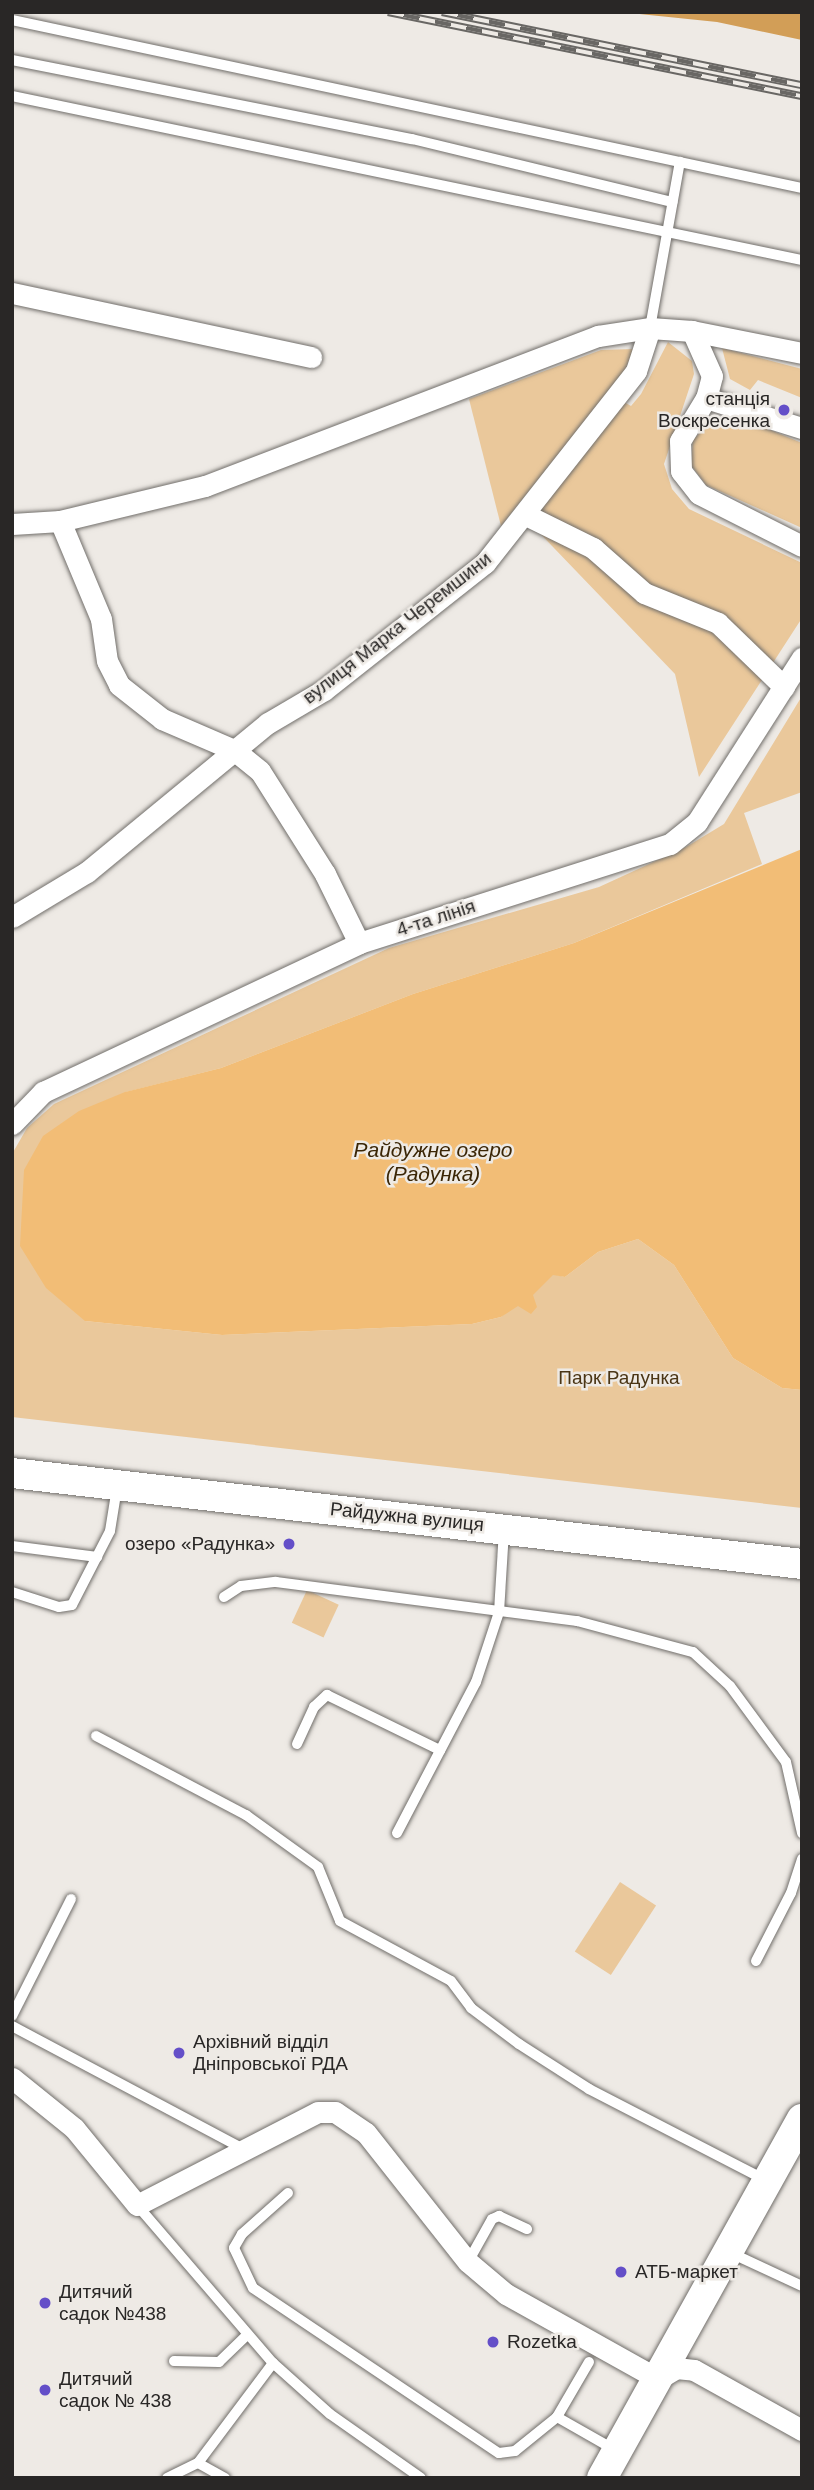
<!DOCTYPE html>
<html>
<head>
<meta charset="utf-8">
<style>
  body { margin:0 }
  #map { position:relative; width:814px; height:2490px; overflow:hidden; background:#eeeae5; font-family:Helvetica,sans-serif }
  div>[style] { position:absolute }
  .green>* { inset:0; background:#eac89b; transform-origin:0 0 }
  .forest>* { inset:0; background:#d29e57 }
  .water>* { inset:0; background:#f2bd76 }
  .roads { filter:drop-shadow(0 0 2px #716e6a) drop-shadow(0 0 2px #716e6a) }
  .lane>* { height:10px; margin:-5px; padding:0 5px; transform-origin:5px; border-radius:5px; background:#fff }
  .street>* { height:21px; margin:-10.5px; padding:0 10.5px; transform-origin:10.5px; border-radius:10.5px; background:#fff }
  .secondary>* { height:30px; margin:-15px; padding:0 15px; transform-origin:15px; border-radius:15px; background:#fff }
  .rail>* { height:8px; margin-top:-4px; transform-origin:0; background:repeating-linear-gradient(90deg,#eeeae5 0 16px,#696764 0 32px); box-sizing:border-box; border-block:2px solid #696764 }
  .dots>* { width:19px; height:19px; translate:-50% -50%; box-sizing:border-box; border:4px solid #eeeae5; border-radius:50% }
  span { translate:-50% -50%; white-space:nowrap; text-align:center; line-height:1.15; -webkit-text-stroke:5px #eeeae5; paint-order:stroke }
  .poi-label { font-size:19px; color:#292726 }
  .right { translate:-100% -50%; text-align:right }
  .left { translate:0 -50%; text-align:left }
  .street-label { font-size:19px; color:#292726 }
  .park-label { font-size:19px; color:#4a3515 }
  .water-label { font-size:21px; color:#3b2606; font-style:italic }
  .frame { position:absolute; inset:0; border:14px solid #292726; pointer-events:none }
</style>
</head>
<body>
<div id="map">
  <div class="green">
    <div style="clip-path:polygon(668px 342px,692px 361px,694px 374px,664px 464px,672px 489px,689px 509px,802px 563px,802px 618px,699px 777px,675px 674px,529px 522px,624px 402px,631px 406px,641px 394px)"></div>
    <div style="clip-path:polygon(722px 348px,802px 369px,802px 398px,758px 380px,750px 390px,730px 379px)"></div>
    <div style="clip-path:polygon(634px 349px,624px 372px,501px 526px,469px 399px,601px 350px)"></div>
    <div style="clip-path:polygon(732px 414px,802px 443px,802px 528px,706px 485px,691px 465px,693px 440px,710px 422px)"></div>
    <div style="clip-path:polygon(802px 696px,802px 792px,744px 813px,762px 864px,574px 943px,413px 994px,221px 1068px,126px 1092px,85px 1321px,222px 1335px,472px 1324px,501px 1317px,553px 1274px,565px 1277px,598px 1252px,638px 1239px,674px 1265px,733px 1358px,782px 1388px,802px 1390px,802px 1508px,12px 1417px,12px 1154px,27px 1128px,54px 1104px,389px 948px,599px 887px,686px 847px,724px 824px)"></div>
    <div style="left:307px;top:1590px;width:35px;height:36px;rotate:25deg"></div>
    <div style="left:620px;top:1882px;width:43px;height:83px;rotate:33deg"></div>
  </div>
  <div class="forest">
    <div style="clip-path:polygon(620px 12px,802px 12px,802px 40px,717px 22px)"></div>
  </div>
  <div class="water">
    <div style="clip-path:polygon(802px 849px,802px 1390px,782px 1388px,733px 1358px,674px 1265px,638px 1239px,598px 1252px,565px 1277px,553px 1275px,533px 1295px,537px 1307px,531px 1314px,518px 1306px,501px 1317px,472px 1324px,222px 1335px,85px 1321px,46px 1288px,20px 1246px,24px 1170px,43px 1136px,79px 1111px,125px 1092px,221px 1068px,413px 994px,574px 943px)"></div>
  </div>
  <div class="roads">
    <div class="lane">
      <div style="left:12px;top:20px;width:808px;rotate:12.01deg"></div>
      <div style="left:12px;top:60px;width:408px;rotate:11.2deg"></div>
      <div style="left:412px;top:139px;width:268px;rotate:13.6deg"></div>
      <div style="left:12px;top:96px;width:807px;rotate:11.73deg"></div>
      <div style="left:650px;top:328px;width:169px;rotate:-79.8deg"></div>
      <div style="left:12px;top:1546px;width:86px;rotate:7.4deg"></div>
      <div style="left:12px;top:1592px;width:49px;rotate:17.7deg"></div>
      <div style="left:59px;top:1607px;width:13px;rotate:-9deg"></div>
      <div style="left:72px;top:1605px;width:83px;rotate:-62.8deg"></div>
      <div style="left:110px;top:1531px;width:44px;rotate:-80.8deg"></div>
      <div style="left:224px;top:1597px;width:20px;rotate:-33deg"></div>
      <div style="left:241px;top:1586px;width:35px;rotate:-7deg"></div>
      <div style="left:276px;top:1582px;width:304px;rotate:7.4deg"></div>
      <div style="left:577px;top:1621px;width:120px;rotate:15deg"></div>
      <div style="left:693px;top:1652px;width:50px;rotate:42.6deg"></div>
      <div style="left:730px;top:1686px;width:94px;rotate:53.6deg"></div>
      <div style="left:786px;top:1762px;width:73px;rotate:77.3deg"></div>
      <div style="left:96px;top:1736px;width:170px;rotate:27.8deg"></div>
      <div style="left:246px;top:1815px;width:89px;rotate:35.8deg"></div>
      <div style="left:318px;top:1867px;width:58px;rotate:67.8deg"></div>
      <div style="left:340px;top:1921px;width:126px;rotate:28.4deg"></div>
      <div style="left:451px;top:1981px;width:34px;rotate:53deg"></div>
      <div style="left:471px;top:2008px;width:60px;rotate:36.9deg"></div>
      <div style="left:519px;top:2044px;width:83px;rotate:32.7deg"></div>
      <div style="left:589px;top:2089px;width:200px;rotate:27.3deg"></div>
      <div style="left:297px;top:1744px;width:41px;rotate:-65.3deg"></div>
      <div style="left:314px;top:1707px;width:18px;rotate:-43deg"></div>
      <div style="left:327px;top:1695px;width:126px;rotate:26deg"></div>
      <div style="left:397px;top:1833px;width:170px;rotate:-62.4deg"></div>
      <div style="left:476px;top:1682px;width:74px;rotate:-71.8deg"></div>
      <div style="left:499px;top:1612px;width:82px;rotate:-86.5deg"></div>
      <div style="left:756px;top:1961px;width:76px;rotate:-62.8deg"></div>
      <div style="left:791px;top:1893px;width:36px;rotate:-72deg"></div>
      <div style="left:12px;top:2016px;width:131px;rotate:-63.2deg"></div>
      <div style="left:12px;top:2026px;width:264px;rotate:28deg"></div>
      <div style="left:288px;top:2193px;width:62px;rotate:138.3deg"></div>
      <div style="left:242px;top:2234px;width:16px;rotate:120deg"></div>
      <div style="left:234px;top:2248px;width:44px;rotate:64.6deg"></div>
      <div style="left:253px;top:2288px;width:296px;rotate:33.9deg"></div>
      <div style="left:499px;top:2453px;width:16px;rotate:-7deg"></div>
      <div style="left:515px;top:2451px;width:54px;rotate:-39deg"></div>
      <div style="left:137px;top:2205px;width:208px;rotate:49.3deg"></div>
      <div style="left:273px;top:2363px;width:76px;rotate:41.8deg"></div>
      <div style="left:330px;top:2414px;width:111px;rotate:35.1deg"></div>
      <div style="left:731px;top:2253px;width:78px;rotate:24.9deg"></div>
      <div style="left:468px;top:2262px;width:49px;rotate:-60.8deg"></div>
      <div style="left:492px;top:2219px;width:8px;rotate:-23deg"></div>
      <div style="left:499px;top:2216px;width:31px;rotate:25deg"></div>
      <div style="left:174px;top:2361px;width:45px;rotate:1.3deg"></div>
      <div style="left:219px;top:2362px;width:39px;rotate:-44deg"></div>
      <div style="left:589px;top:2362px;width:64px;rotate:120.2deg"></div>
      <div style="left:557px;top:2417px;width:67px;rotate:29.6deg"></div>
      <div style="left:198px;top:2463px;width:31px;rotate:29deg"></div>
      <div style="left:167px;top:2478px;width:34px;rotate:-26deg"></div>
      <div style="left:198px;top:2463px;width:125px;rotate:-53.1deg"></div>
    </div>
    <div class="street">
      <div style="left:12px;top:293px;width:306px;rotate:12.1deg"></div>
      <div style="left:692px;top:331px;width:49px;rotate:66deg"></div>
      <div style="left:712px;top:376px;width:23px;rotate:105deg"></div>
      <div style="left:706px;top:398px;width:50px;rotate:121.2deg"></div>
      <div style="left:680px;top:441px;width:30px;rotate:88deg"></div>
      <div style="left:681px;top:471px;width:29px;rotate:52deg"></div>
      <div style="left:699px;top:494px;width:115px;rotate:26.8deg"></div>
      <div style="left:706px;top:398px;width:101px;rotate:17.4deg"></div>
      <div style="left:526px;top:515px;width:75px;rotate:26.2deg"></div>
      <div style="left:593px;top:548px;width:68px;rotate:41.4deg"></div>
      <div style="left:644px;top:593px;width:80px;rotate:22.1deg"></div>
      <div style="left:718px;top:623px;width:92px;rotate:44.1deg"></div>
      <div style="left:60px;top:521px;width:106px;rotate:67.3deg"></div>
      <div style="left:101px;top:619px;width:42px;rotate:81.9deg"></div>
      <div style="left:107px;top:661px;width:27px;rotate:63deg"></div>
      <div style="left:119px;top:685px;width:55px;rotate:38.3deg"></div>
      <div style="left:162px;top:719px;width:78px;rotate:23.3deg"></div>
      <div style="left:234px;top:750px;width:33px;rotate:39deg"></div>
      <div style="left:260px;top:771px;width:122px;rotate:57.7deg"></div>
      <div style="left:325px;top:874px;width:77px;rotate:63.8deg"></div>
      <div style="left:12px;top:524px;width:48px;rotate:-3.6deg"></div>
      <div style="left:60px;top:521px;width:149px;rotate:-13.6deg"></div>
      <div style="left:205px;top:486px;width:421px;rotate:-20.9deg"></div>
      <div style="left:598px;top:336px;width:53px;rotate:-8.7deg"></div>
      <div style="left:650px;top:328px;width:42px;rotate:4.1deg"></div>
      <div style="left:692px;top:331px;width:112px;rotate:11.3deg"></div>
      <div style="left:12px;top:917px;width:87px;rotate:-31deg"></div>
      <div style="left:87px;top:872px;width:234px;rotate:-39.5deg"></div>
      <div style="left:268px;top:723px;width:65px;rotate:-30.5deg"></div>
      <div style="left:324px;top:690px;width:205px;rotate:-38.3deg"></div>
      <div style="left:485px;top:563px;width:244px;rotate:-51.8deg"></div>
      <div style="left:636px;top:371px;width:45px;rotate:-72deg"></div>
      <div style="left:12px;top:1124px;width:45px;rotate:-45.9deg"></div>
      <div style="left:43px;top:1092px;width:349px;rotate:-25.2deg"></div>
      <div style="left:359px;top:943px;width:326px;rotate:-17.7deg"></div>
      <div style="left:670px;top:844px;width:35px;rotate:-39deg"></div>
      <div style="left:697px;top:822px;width:195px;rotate:-57.4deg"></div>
      <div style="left:12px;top:2078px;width:80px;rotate:38.9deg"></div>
      <div style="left:74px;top:2128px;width:99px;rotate:50.7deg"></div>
      <div style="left:137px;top:2205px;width:203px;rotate:-27.2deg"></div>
      <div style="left:318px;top:2112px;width:17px"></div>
      <div style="left:335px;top:2112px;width:37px;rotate:34deg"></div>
      <div style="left:366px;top:2133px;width:164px;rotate:51.7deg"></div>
      <div style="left:468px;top:2262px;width:50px;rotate:40.1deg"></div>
      <div style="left:506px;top:2294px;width:174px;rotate:29.2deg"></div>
      <div style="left:658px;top:2379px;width:21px;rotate:-31deg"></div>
      <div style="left:676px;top:2368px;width:18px;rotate:6deg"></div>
      <div style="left:694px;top:2370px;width:124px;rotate:29.1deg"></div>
    </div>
    <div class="secondary">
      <div style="left:12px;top:1473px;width:795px;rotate:6.57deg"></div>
      <div style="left:602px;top:2478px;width:411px;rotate:-60.9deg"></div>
    </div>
  </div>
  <div class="rail">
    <div style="left:388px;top:12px;width:422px;rotate:11.5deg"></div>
    <div style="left:442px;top:12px;width:367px;rotate:11.5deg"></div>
  </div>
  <div class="dots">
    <div style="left:784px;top:410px;background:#644fc8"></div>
    <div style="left:289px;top:1544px;background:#644fc8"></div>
    <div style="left:179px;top:2053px;background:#644fc8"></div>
    <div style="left:621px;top:2272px;background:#644fc8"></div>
    <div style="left:45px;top:2303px;background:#644fc8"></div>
    <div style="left:493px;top:2342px;background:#644fc8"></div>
    <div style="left:45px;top:2390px;background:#644fc8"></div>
  </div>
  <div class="poi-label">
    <span class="right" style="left:770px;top:410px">станція<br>Воскресенка</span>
    <span class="right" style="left:275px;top:1544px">озеро «Радунка»</span>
    <span class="left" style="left:193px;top:2053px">Архівний відділ<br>Дніпровської РДА</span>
    <span class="left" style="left:635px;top:2272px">АТБ-маркет</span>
    <span class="left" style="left:59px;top:2303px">Дитячий<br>садок №438</span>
    <span class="left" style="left:507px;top:2342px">Rozetka</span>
    <span class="left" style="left:59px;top:2390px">Дитячий<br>садок № 438</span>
  </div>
  <div class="street-label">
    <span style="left:397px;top:628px;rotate:-38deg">вулиця Марка Черемшини</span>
    <span style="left:436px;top:918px;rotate:-18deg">4-та лінія</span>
    <span style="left:407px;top:1517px;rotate:6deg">Райдужна вулиця</span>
  </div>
  <div class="park-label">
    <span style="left:619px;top:1378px">Парк Радунка</span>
  </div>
  <div class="water-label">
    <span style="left:433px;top:1162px">Райдужне озеро<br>(Радунка)</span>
  </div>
  <div class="frame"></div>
</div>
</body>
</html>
